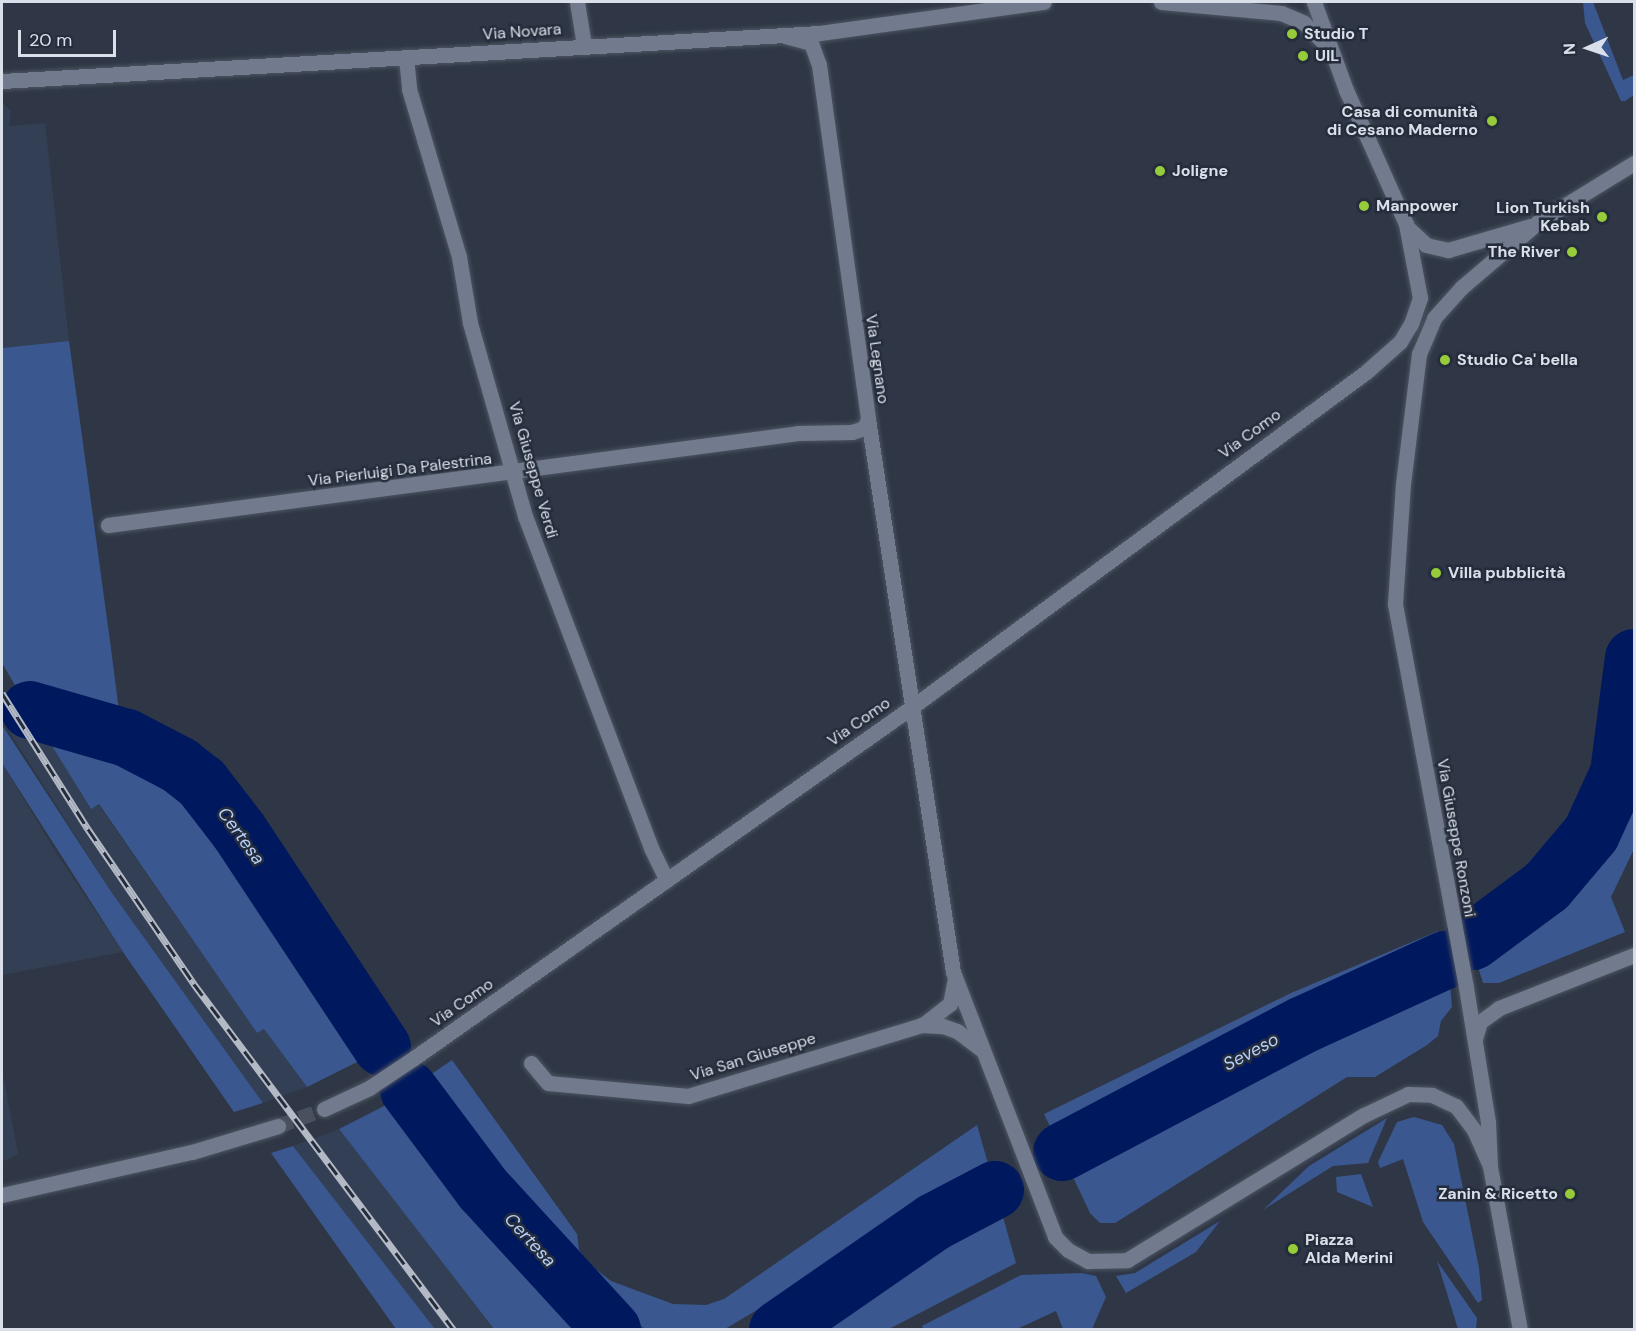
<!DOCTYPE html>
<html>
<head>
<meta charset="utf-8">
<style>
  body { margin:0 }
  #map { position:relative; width:1636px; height:1331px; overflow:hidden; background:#2f3746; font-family:"DM Sans",sans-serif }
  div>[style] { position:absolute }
  .built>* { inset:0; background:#333f54 }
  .green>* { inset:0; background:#3a578f }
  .river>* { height:58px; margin:-29px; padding:0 29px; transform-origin:29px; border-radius:29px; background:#00195e }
  .minor-tunnel>* { height:15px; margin-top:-7.5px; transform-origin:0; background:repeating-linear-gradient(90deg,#49505e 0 15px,transparent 0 23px) }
  .roads { filter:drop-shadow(0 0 2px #4e5461) drop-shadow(0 0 2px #4e5461) }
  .minor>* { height:15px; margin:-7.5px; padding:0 7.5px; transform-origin:7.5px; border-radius:7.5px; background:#717b8d }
  .rail>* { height:7px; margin-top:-3.5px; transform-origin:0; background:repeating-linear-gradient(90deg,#252d3c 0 14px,#b4bac5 0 28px); box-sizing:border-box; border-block:2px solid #b4bac5 }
  .dots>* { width:16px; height:16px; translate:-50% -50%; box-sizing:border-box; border:3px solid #252d3c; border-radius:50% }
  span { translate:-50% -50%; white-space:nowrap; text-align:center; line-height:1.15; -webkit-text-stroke:5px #252d3c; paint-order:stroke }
  .street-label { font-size:16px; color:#dae0e9 }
  .poi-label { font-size:16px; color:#dae0e9; font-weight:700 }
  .left { translate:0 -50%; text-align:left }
  .right { translate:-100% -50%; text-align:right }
  .water-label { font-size:18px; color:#b8cff8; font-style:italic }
  .frame { position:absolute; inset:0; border:3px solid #dae0e9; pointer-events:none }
  .north { position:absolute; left:1558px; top:18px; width:60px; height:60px; -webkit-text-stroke:4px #252d3c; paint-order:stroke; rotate:267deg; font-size:16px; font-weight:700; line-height:24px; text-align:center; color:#dae0e9 }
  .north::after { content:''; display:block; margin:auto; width:21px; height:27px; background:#dae0e9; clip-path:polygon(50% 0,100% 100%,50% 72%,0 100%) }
  .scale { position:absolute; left:18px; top:30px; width:98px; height:27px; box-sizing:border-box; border:3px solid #dae0e9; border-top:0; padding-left:8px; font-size:18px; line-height:21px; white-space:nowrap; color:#dae0e9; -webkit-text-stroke:4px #252d3c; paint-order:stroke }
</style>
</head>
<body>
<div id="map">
  <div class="built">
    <div style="clip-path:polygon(2px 102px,11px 111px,9px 126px,45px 123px,69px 341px,2px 348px)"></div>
    <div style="clip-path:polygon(6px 726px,47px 738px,90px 808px,98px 804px,257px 1033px,264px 1029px,307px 1087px,263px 1103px,112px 893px)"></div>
    <div style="clip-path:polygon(2px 763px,57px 854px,123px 952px,2px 975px)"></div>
    <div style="clip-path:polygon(2px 1069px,18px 1154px,2px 1162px)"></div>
    <div style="clip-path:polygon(339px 1129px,494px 1329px,435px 1329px,293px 1146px)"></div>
  </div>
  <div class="green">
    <div style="clip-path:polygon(1583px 2px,1593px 2px,1623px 80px,1634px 75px,1634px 95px,1625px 101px,1621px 101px,1585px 23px)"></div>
    <div style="clip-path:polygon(69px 341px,110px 641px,119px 711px,16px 687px,2px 663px,2px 348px)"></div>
    <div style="clip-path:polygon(2px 725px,112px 893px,263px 1103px,234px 1112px,123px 952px,2px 763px)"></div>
    <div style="clip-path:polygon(47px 738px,143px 767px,205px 813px,365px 1058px,307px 1087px,264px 1029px,257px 1033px,99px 804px,91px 809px)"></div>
    <div style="clip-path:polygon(1634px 807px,1634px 849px,1611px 897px,1625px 932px,1499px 983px,1483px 983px,1478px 967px,1536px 924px,1589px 874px,1619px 837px)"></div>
    <div style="clip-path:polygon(1438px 931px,1441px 938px,1351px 981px,1191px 1068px,1105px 1101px,1053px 1133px,1044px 1114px,1291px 993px)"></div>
    <div style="clip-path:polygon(1450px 982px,1452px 1007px,1441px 1021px,1438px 1036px,1427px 1045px,1375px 1077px,1347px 1077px,1115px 1223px,1100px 1223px,1090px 1213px,1072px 1175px,1304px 1046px)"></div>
    <div style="clip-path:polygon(452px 1060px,577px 1234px,579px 1250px,589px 1264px,611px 1281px,673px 1304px,706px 1305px,724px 1299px,977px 1125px,989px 1167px,958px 1182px,851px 1254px,725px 1329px,645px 1329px,578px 1278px,427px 1077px)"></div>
    <div style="clip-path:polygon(392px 1102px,434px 1165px,586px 1329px,494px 1329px,339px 1129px)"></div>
    <div style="clip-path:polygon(1414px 1117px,1442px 1125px,1454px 1144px,1479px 1268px,1482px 1300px,1478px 1303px,1423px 1222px,1403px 1159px,1380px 1168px,1378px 1162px,1397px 1122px)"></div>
    <div style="clip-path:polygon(1387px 1118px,1368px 1163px,1333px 1166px,1263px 1210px,1309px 1166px)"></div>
    <div style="clip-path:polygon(293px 1146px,435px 1329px,396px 1329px,271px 1153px)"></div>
    <div style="clip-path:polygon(1361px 1174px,1373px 1207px,1337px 1192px,1336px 1177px)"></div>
    <div style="clip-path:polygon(1003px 1217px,1016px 1263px,889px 1329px,828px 1329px,955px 1240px)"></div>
    <div style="clip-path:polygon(1220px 1221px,1196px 1252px,1126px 1293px,1116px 1276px,1135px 1273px)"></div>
    <div style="clip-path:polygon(1437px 1261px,1477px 1318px,1476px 1329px,1458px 1329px)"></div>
    <div style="clip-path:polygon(1082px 1273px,1096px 1276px,1106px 1297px,1092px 1329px,1063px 1329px,1056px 1311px,1017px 1329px,924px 1330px,922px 1326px,1021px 1275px)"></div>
  </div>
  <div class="river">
    <div style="left:30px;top:710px;width:101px;rotate:16.1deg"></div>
    <div style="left:127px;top:738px;width:59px;rotate:27.4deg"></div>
    <div style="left:179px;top:765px;width:29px;rotate:38deg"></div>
    <div style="left:202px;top:783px;width:61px;rotate:52.4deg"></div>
    <div style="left:239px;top:831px;width:259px;rotate:56.5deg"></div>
    <div style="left:1473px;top:941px;width:92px;rotate:-36.6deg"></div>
    <div style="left:1547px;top:886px;width:68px;rotate:-49.8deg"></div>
    <div style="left:1591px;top:834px;width:67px;rotate:-65.3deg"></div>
    <div style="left:1619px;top:773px;width:116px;rotate:-82.6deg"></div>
    <div style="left:409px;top:1090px;width:124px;rotate:53.2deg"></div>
    <div style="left:483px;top:1189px;width:191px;rotate:47.5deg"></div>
    <div style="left:1062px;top:1152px;width:272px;rotate:-27.8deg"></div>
    <div style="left:1303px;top:1025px;width:156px;rotate:-24.6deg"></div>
    <div style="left:778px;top:1330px;width:190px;rotate:-34.7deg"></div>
    <div style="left:934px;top:1222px;width:69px;rotate:-27.7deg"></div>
  </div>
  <div class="minor-tunnel">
    <div style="left:278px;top:1126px;width:49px;rotate:-20.3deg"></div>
  </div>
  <div class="roads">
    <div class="minor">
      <div style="left:577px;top:2px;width:44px;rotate:80.8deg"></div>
      <div style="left:1161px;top:2px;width:121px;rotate:5.2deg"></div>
      <div style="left:1281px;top:13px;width:25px;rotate:23deg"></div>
      <div style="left:1304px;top:23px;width:28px;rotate:45deg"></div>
      <div style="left:785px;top:36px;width:27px;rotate:15deg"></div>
      <div style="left:811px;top:43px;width:23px;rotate:70deg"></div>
      <div style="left:819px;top:65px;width:357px;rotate:82.1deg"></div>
      <div style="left:868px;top:419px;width:559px;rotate:81.26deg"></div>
      <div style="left:953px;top:972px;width:284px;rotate:68.9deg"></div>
      <div style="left:1055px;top:1237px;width:18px;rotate:45deg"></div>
      <div style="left:1068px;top:1250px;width:23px;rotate:29deg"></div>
      <div style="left:1088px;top:1261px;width:39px;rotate:-1deg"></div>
      <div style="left:1127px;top:1260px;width:278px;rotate:-31.5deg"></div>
      <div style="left:1364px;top:1115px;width:49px;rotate:-25.5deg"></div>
      <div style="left:1408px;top:1094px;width:24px;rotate:2deg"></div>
      <div style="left:1432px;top:1095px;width:26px;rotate:25deg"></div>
      <div style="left:1456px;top:1106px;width:30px;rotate:53deg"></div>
      <div style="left:1474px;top:1130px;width:39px;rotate:66deg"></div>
      <div style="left:406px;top:58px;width:31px;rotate:84deg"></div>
      <div style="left:409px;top:89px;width:175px;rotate:73.4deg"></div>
      <div style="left:459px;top:257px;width:67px;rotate:80.5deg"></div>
      <div style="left:470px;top:323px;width:201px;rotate:74.1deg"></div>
      <div style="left:525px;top:516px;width:355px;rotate:69.2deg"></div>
      <div style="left:651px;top:848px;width:34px;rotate:64deg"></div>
      <div style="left:2px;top:81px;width:819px;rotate:-3.36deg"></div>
      <div style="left:820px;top:33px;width:226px;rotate:-7.9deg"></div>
      <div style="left:1407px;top:227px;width:26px;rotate:43deg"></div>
      <div style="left:1426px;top:245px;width:23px;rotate:13deg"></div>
      <div style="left:1448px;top:250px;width:85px;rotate:-16.3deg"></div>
      <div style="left:108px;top:525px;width:696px;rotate:-7.59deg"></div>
      <div style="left:798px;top:433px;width:54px;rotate:-1.1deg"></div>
      <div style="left:852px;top:432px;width:13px;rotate:-18deg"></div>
      <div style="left:864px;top:428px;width:10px;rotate:-66deg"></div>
      <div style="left:924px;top:1024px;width:33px;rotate:-38deg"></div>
      <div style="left:950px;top:1004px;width:25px;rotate:-79deg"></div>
      <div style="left:1475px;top:1039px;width:18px;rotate:-74deg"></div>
      <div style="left:1480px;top:1022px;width:24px;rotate:-36deg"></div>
      <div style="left:1499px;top:1008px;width:145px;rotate:-21.4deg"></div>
      <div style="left:531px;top:1063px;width:26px;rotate:50deg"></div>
      <div style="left:548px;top:1083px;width:141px;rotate:5.3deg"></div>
      <div style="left:688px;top:1096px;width:244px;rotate:-16.9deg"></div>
      <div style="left:921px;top:1025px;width:22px;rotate:3deg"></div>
      <div style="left:943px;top:1026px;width:15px;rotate:20deg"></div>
      <div style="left:957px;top:1031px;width:31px;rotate:37deg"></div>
      <div style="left:324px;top:1109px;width:50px;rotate:-25deg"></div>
      <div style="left:369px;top:1088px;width:54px;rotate:-33.7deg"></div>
      <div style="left:414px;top:1058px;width:609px;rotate:-35.18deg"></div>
      <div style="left:912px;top:707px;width:564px;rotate:-36.42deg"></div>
      <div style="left:1366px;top:372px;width:45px;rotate:-41.4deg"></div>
      <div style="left:1400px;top:342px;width:21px;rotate:-59deg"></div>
      <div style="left:1411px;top:324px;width:28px;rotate:-71deg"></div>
      <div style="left:1420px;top:298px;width:75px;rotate:-100.7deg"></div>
      <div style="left:1406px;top:224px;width:147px;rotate:-114.1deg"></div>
      <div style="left:1346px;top:90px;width:94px;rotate:-110deg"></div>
      <div style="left:2px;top:1195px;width:195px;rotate:-12.8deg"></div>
      <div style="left:192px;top:1152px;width:90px;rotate:-16.8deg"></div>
      <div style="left:1520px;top:1330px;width:167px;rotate:-100.4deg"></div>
      <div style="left:1490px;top:1166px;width:44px;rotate:-92.6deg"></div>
      <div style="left:1488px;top:1122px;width:137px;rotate:-99.3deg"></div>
      <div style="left:1466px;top:987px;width:390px;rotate:-100.5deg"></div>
      <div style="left:1395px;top:604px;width:120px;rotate:-86.2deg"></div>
      <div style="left:1403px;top:484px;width:131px;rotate:-83deg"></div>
      <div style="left:1419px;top:354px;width:39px;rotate:-67deg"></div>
      <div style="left:1434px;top:318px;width:42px;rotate:-47.9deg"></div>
      <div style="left:1462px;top:287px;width:100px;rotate:-40.5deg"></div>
      <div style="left:1538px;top:222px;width:113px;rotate:-31.6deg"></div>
    </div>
  </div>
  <div class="rail">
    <div style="left:2px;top:693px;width:161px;rotate:57.7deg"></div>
    <div style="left:88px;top:829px;width:188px;rotate:55.6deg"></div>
    <div style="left:194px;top:984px;width:433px;rotate:53.1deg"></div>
  </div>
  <div class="dots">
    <div style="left:1292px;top:34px;background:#96cc39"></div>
    <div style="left:1303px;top:56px;background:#96cc39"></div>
    <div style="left:1492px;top:121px;background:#96cc39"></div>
    <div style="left:1160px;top:171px;background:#96cc39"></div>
    <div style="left:1364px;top:206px;background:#96cc39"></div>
    <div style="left:1602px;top:217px;background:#96cc39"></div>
    <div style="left:1572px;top:252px;background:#96cc39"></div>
    <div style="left:1445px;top:360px;background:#96cc39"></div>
    <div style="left:1436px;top:573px;background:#96cc39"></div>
    <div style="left:1570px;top:1194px;background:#96cc39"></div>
    <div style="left:1293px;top:1249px;background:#96cc39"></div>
  </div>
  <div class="street-label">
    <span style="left:522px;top:32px;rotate:-4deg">Via Novara</span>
    <span style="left:877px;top:359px;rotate:82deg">Via Legnano</span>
    <span style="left:1250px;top:434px;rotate:-36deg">Via Como</span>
    <span style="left:400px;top:470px;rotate:-7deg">Via Pierluigi Da Palestrina</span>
    <span style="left:533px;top:470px;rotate:74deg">Via Giuseppe Verdi</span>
    <span style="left:859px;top:722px;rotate:-35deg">Via Como</span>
    <span style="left:1456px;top:838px;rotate:80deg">Via Giuseppe Ronzoni</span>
    <span style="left:462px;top:1003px;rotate:-35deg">Via Como</span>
    <span style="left:753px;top:1057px;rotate:-17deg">Via San Giuseppe</span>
  </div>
  <div class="poi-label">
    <span class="left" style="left:1304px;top:34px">Studio T</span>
    <span class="left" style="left:1315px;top:56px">UIL</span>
    <span class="right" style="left:1478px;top:121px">Casa di comunità<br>di Cesano Maderno</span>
    <span class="left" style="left:1172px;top:171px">Joligne</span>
    <span class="left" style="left:1376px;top:206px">Manpower</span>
    <span class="right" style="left:1590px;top:217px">Lion Turkish<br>Kebab</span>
    <span class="right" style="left:1560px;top:252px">The River</span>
    <span class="left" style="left:1457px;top:360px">Studio Ca' bella</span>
    <span class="left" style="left:1448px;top:573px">Villa pubblicità</span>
    <span class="right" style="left:1558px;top:1194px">Zanin &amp; Ricetto</span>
    <span class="left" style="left:1305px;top:1249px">Piazza<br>Alda Merini</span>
  </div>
  <div class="water-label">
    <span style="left:241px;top:836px;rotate:54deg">Certesa</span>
    <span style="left:1251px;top:1052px;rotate:-28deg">Seveso</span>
    <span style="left:530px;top:1240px;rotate:47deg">Certesa</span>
  </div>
  <div class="frame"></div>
  <div class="north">N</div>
  <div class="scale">20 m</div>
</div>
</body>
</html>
